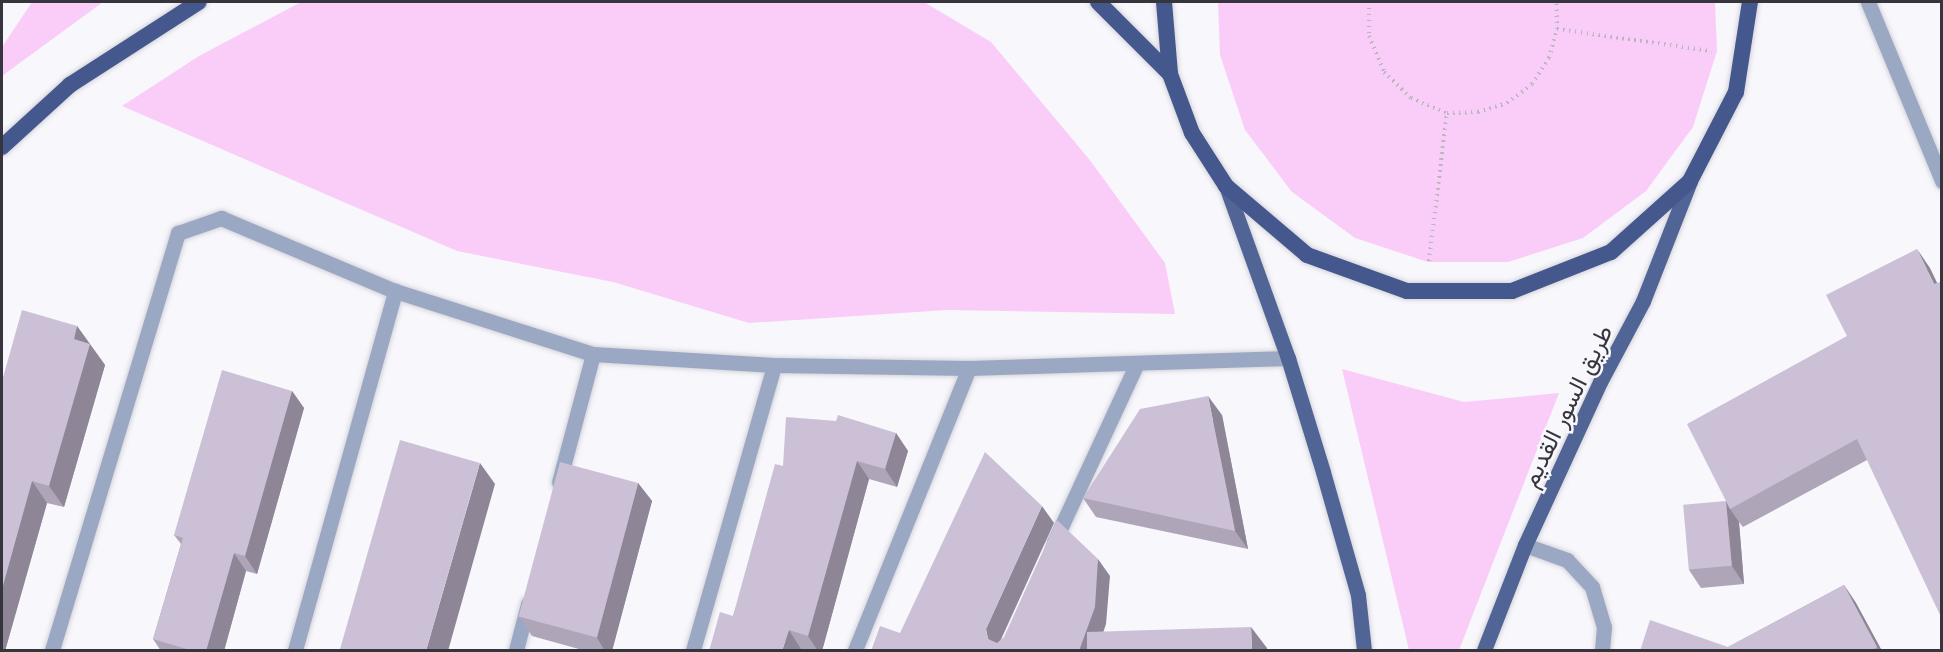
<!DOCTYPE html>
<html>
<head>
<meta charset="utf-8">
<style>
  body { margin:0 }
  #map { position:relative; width:1943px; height:652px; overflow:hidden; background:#f7f7fc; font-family:Jost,Vazirmatn,sans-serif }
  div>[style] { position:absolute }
  .green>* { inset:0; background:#facdf9 }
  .path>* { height:4px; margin-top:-2px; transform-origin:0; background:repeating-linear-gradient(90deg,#b7b7bd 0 1.5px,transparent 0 6px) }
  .roads { filter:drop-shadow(0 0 2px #d4d4da) drop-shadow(0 0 2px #d4d4da) }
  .service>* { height:15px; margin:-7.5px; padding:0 7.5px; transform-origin:7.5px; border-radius:7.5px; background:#9ba8c4 }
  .minor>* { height:15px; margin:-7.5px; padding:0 7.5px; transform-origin:7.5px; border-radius:7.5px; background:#9ba8c4 }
  .primary>* { height:15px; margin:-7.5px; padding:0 7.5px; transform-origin:7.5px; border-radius:7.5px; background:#516496 }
  .trunk>* { height:16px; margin:-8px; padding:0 8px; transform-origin:8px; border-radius:8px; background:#44588d }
  .wall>* { inset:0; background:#afa5b8 }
  .shaded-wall>* { inset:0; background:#8e8696 }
  .building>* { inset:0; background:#cbc0d6; transform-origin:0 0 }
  span { translate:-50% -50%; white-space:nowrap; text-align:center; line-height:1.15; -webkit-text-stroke:5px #f7f7fc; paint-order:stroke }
  .street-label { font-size:24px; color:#36353e }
  .frame { position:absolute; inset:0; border:3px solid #36353e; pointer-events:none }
</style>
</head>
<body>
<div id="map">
  <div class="green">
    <div style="clip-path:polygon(32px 2px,103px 2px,2px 76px,2px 47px)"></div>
    <div style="clip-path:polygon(301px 2px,924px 2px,991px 42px,1089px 159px,1165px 263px,1175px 314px,947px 310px,749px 323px,613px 282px,457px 251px,122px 106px,199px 56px)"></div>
    <div style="clip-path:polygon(1218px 2px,1715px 2px,1717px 51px,1693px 127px,1646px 191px,1583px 238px,1508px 262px,1428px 262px,1355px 238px,1292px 192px,1245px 130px,1220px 55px)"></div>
    <div style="clip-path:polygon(1342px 369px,1464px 402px,1559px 393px,1459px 650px,1409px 650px)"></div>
  </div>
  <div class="path">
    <div style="left:1369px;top:2px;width:34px;rotate:90deg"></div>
    <div style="left:1369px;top:36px;width:39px;rotate:67deg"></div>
    <div style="left:1384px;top:72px;width:37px;rotate:44deg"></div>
    <div style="left:1411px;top:98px;width:39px;rotate:23deg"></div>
    <div style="left:1447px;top:113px;width:31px;rotate:-2deg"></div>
    <div style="left:1478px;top:112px;width:30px;rotate:-17deg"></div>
    <div style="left:1507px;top:103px;width:31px;rotate:-37deg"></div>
    <div style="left:1532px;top:84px;width:31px;rotate:-57deg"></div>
    <div style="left:1549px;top:58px;width:30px;rotate:-75deg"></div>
    <div style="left:1557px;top:29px;width:27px;rotate:-92deg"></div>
    <div style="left:1557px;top:29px;width:156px;rotate:8.1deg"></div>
    <div style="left:1429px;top:261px;width:149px;rotate:-83.1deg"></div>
  </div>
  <div class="roads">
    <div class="service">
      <div style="left:559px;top:482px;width:132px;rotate:-75.1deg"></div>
      <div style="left:1525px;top:545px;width:45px;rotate:19.7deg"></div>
      <div style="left:1567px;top:560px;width:37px;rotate:47deg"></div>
      <div style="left:1592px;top:587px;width:42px;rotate:73.3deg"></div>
      <div style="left:1604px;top:627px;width:23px;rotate:95deg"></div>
      <div style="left:516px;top:650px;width:48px;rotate:-75.4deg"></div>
    </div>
    <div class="minor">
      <div style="left:1868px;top:2px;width:194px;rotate:67.5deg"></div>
      <div style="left:1054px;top:542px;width:195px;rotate:-65.1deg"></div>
      <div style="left:52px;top:650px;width:436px;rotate:-73.2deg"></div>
      <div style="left:178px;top:233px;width:46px;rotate:-19.2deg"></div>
      <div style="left:221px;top:218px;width:189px;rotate:22.8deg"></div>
      <div style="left:395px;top:291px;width:208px;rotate:17.7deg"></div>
      <div style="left:593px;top:354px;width:181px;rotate:3.5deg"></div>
      <div style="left:774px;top:365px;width:195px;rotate:0.9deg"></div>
      <div style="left:969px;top:368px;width:319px;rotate:-1.8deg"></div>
      <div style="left:295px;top:650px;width:373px;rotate:-74.4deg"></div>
      <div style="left:693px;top:650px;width:296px;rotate:-74.1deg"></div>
      <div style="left:855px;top:650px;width:304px;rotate:-68deg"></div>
    </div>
    <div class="primary">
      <div style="left:1226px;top:186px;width:183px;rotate:70.2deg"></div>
      <div style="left:1288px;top:358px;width:119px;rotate:72.9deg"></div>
      <div style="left:1323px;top:472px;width:128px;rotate:74.1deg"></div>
      <div style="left:1358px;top:595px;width:55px;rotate:83.8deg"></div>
      <div style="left:1484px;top:650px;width:113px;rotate:-68.7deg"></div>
      <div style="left:1525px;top:545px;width:179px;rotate:-65.3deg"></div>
      <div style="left:1600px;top:382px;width:92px;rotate:-62deg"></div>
      <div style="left:1643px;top:301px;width:129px;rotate:-68.6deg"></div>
    </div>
    <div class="trunk">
      <div style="left:1098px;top:2px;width:102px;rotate:45deg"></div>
      <div style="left:1164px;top:2px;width:72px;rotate:85.2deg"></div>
      <div style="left:1170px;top:74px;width:63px;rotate:69.6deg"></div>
      <div style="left:1192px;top:133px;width:63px;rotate:57.3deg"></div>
      <div style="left:1226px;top:186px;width:106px;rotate:40.4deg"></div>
      <div style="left:1307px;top:255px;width:106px;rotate:19.8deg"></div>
      <div style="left:1407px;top:291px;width:105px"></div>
      <div style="left:1512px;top:291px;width:106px;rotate:-21.5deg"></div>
      <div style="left:1611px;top:252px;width:106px;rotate:-41.9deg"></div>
      <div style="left:1690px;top:181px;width:100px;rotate:-62.7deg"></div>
      <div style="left:1736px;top:92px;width:91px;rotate:-81.2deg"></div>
      <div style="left:2px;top:147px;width:92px;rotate:-42.4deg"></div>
      <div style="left:70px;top:85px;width:153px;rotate:-32.8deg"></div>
    </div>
  </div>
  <div class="wall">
    <div style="clip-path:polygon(1930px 268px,1867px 460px,1743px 527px,1739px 522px,1744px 584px,1701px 588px,1689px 570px,1726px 501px,1847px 336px)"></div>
    <div style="clip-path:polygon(77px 326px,105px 365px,64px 507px,47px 503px,5px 651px,2px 651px,2px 381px)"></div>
    <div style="clip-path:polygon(292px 391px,304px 408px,257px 574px,246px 571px,224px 651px,161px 651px,153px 639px,181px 544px,174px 535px)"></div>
    <div style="clip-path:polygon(1222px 415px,1248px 549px,1096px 517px,1083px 498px)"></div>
    <div style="clip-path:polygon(896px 433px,908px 451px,897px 487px,869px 479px,822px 651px,808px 651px,801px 649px,733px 616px,783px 466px)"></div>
    <div style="clip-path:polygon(638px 483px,652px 501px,612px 651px,586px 651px,532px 636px,519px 617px)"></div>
    <div style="clip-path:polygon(1844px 585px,1856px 603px,1882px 651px,1640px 651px,1728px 647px)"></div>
  </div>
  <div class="shaded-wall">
    <div style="clip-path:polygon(1917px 249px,1930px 268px,1941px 291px,1934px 284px)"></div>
    <div style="clip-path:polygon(77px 326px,105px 365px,64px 507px,49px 486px,74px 339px)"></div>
    <div style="clip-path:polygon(292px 391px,304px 408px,257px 574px,245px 556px)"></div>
    <div style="clip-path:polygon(1208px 396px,1222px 415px,1248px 549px,1235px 531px)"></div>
    <div style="clip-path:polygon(896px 433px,908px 451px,897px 487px,885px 469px)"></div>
    <div style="clip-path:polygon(857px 461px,869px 479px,822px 651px,818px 651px,808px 636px)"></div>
    <div style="clip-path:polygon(480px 463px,495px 484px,448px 651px,426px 651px)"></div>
    <div style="clip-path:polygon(32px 481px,47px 503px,5px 651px,2px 651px,2px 589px)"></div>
    <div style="clip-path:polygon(638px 483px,652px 501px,612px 651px,605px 651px,597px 638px)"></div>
    <div style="clip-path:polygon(1726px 501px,1730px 509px,1739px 522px,1744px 584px,1732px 566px)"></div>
    <div style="clip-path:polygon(1042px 506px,1054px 523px,998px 646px,988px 639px,986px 629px)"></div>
    <div style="clip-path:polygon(234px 553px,246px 571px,224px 651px,206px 651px)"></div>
    <div style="clip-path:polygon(1098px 559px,1110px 576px,1106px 624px,1097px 651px,1079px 651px)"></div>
    <div style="clip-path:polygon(1844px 585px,1856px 603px,1882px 651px,1879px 651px,1877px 647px)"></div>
    <div style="clip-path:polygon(1251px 627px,1267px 648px,1267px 651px,1252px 651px)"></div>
    <div style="clip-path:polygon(789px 630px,801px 649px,801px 651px,782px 651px)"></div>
  </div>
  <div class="building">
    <div style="clip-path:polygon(1917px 249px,1934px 284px,1940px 282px,1941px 286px,1941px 617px,1857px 439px,1730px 509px,1687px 424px,1847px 336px,1826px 295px)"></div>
    <div style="clip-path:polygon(22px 310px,77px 326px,74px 339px,90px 344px,49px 486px,32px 481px,2px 589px,2px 381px)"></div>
    <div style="clip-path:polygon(222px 370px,292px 391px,245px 556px,234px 553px,206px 651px,193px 651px,153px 639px,183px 538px,174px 535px)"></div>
    <div style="clip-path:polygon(1208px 396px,1235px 531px,1083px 498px,1140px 409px)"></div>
    <div style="clip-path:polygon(838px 415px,896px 433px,885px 469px,857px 461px,808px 636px,789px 630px,782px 651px,709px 651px,720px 612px,733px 616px,775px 464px,783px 466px,786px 417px,836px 421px)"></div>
    <div style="left:400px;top:440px;width:83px;height:219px;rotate:16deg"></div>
    <div style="clip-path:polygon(985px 452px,1042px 506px,986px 629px,988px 639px,997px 643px,1004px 637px,1057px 520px,1098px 559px,1095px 607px,1079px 651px,871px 651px,880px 626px,900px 633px)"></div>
    <div style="left:560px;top:462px;width:81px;height:160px;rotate:15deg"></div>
    <div style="left:1726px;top:501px;width:65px;height:43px;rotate:85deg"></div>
    <div style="clip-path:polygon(1844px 585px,1877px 647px,1870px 651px,1640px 651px,1650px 620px,1728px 647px)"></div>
    <div style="clip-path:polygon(1251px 627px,1252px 651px,1087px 651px,1087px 632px)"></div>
  </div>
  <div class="street-label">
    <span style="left:1567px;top:406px;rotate:-64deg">طريق السور القديم</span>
  </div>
  <div class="frame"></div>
</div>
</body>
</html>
